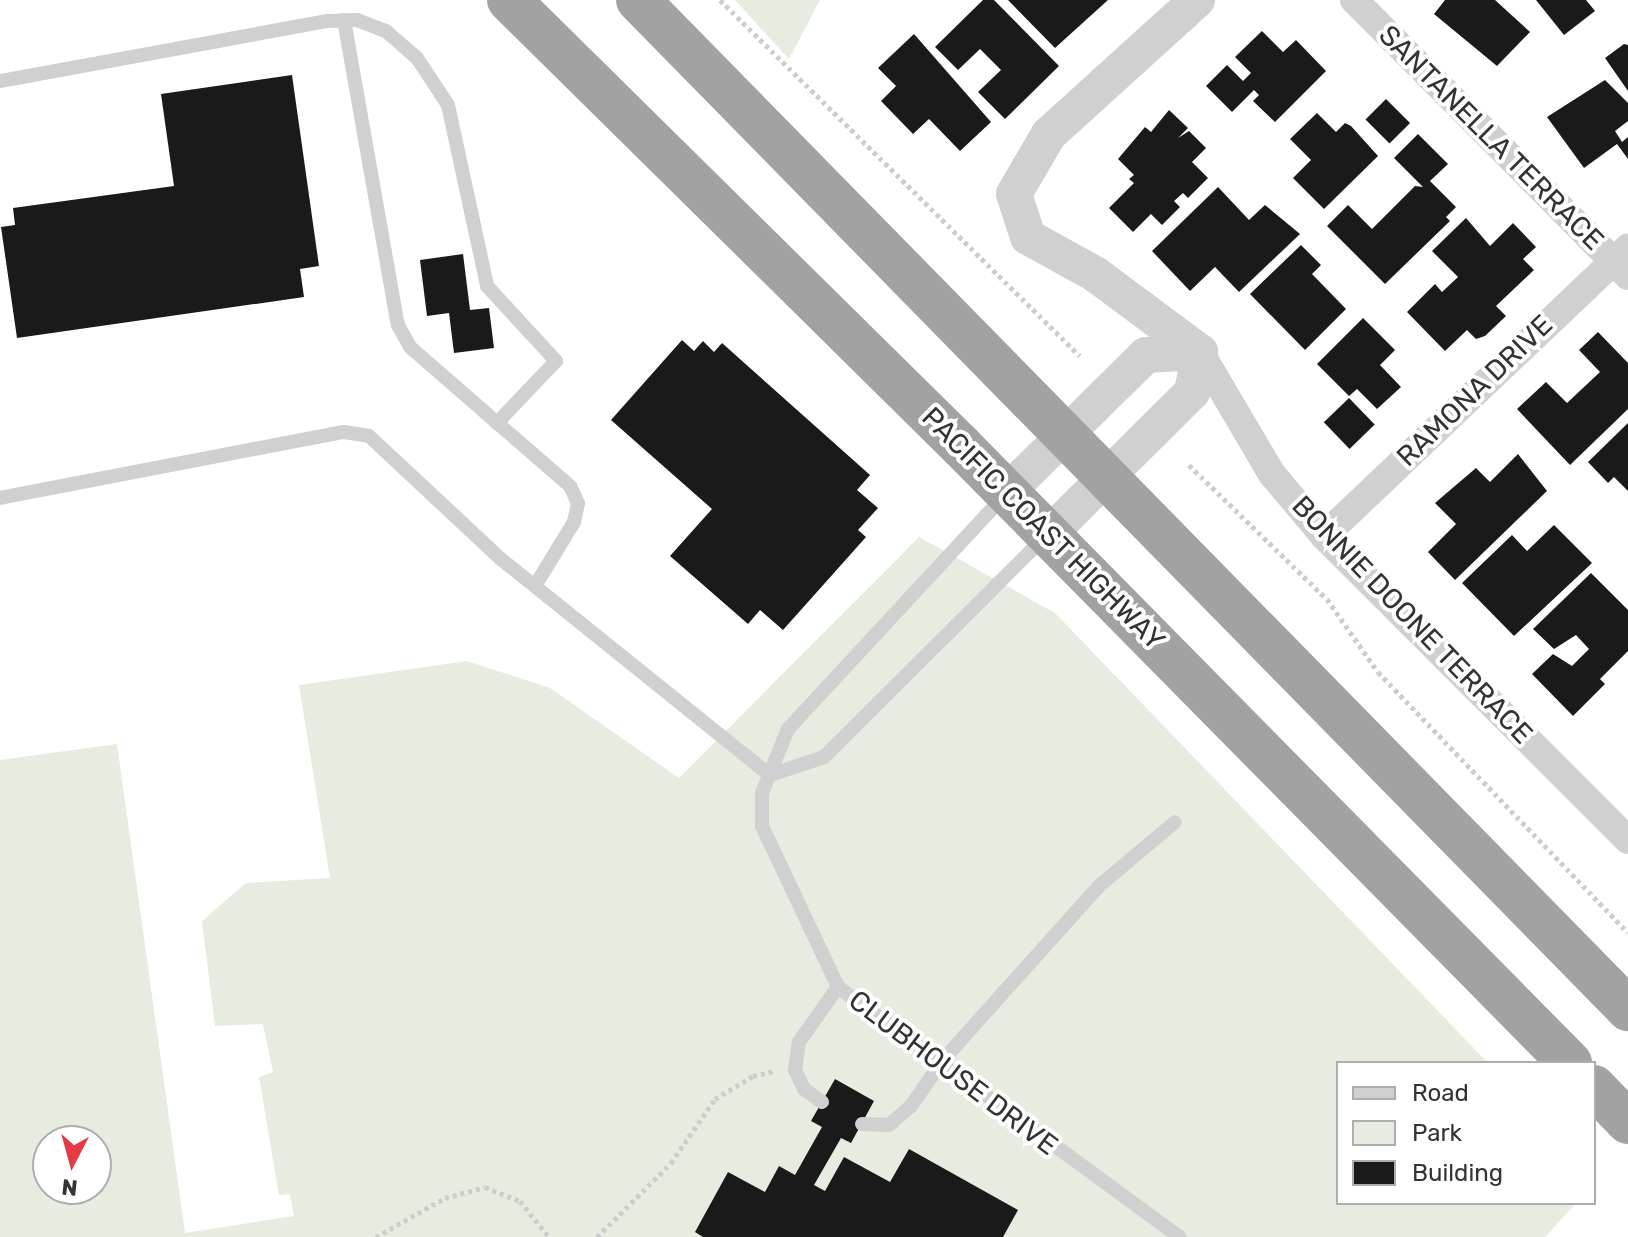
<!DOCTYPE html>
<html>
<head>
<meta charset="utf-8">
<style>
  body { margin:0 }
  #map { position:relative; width:1628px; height:1237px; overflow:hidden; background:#fff; font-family:Rubik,sans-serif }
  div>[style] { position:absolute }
  .green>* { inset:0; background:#e6ecdf }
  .building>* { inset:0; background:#1a1a1a; transform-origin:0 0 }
  .path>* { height:5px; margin-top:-2.5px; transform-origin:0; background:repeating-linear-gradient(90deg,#cdcdcd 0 4px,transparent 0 8px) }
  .service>* { height:14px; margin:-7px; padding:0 7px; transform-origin:7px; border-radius:7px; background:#d0d0d0 }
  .minor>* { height:28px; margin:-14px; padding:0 14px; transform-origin:14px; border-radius:14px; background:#d0d0d0 }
  .tertiary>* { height:36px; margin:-18px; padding:0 18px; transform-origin:18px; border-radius:18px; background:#d0d0d0 }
  .trunk>* { height:44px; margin:-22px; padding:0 22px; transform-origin:22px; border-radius:22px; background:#a2a2a2 }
  span { translate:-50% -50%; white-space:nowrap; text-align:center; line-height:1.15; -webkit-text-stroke:8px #fff; paint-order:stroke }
  .street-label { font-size:28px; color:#333 }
  .legend { position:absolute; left:1336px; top:1061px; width:260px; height:144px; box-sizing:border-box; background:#fff; border:2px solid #adadad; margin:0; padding:10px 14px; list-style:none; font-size:24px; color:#333 }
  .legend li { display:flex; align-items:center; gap:16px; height:40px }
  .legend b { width:40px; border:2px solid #adadad }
  .north { position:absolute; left:32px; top:1125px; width:80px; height:80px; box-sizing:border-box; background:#fff; border:2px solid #adadad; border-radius:50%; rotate:186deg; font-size:22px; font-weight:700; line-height:32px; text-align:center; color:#333 }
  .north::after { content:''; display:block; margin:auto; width:28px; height:36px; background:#e63946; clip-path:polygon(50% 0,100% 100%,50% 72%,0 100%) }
</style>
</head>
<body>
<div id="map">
  <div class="green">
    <div style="clip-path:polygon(735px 0,820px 0,789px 59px)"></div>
    <div style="clip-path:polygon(evenodd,919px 537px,1055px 613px,1488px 1063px,1338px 1063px,1338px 1203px,1576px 1203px,1545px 1237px,0 1237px,0 760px,117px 744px,185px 1233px,294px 1216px,290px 1194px,279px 1195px,259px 1077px,273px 1072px,263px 1024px,215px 1026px,202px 921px,246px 883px,330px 878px,299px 685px,467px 661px,550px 688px,679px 778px,919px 537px,48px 1141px,96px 1141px,96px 1189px,48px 1189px,48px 1141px)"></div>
  </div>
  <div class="building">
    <div style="clip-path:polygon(983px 0,994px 0,1059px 66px,1005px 119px,978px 92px,1001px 70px,980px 49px,958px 70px,935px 47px)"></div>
    <div style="clip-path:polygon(1008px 0,1108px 0,1055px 48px)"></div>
    <div style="clip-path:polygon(1445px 0,1495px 0,1530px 32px,1497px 66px,1434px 14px)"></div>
    <div style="clip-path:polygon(1536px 0,1586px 0,1595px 11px,1564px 35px)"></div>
    <div style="clip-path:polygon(1262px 31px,1283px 52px,1296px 40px,1326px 71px,1275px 122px,1253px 101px,1259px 95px,1254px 90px,1232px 112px,1206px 86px,1227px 65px,1243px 81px,1251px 73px,1235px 57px)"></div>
    <div style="clip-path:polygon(914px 34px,991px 122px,960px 151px,929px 119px,913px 134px,881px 101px,896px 86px,878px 68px)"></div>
    <div style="clip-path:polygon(1624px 44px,1628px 45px,1628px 91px,1605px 58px)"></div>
    <div style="clip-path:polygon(292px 75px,319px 266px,300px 269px,304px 297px,17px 338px,1px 227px,15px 225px,13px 208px,174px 186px,161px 94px)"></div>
    <div style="clip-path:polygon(1605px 80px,1628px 103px,1628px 121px,1615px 131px,1622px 142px,1628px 137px,1628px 159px,1617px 144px,1584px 168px,1547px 117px)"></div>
    <div style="left:1386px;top:99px;width:34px;height:29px;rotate:45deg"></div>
    <div style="clip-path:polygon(1169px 110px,1188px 128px,1178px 138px,1189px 131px,1206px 148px,1192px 162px,1208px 178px,1188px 198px,1183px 193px,1174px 201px,1180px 207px,1162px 225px,1151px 214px,1133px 232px,1109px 208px,1134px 183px,1129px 179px,1134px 175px,1118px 159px,1145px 127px,1151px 132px)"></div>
    <div style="clip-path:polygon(1317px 113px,1336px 132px,1345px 123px,1351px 126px,1378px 156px,1324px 209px,1293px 178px,1311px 160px,1290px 139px)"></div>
    <div style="clip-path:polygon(1418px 134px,1448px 164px,1430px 181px,1456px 207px,1446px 217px,1450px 221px,1385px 284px,1327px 226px,1348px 205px,1372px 229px,1415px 186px,1423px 187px,1394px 158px)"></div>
    <div style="clip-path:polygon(1218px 187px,1249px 220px,1265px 205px,1300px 234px,1239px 292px,1215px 267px,1190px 291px,1152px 251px)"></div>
    <div style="clip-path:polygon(1466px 218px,1490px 246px,1513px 223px,1536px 247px,1523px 259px,1534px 270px,1496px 306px,1506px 316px,1485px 336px,1476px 339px,1467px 330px,1445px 351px,1407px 312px,1435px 284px,1442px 292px,1458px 277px,1432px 251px)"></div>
    <div style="clip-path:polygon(1301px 245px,1321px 265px,1312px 274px,1346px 309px,1305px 350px,1250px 294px)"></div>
    <div style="clip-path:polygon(463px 254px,470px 310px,489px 308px,494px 348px,454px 353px,449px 313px,427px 316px,420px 260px)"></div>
    <div style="clip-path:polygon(1363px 318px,1395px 350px,1380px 365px,1401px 387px,1377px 409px,1357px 389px,1349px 396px,1317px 364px)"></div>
    <div style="clip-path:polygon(1598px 332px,1628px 363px,1628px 409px,1570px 465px,1517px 409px,1546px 382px,1567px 403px,1600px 372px,1579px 350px)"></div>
    <div style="clip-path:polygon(682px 340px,694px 351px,703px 341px,714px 352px,722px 343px,870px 475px,857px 490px,878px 508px,858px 530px,866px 537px,783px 630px,760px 610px,748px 624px,670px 556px,712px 509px,611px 420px)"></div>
    <div style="left:1349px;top:398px;width:37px;height:35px;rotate:46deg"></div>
    <div style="clip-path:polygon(1628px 423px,1628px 491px,1614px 477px,1608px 483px,1588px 462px)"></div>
    <div style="clip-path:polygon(1518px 454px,1547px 491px,1455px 580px,1428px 552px,1456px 524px,1435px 503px,1476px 468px,1490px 482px)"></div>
    <div style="clip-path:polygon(1554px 525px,1592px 563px,1514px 636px,1462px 583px,1512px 535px,1527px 551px)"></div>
    <div style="clip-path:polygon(1591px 573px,1628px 610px,1628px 651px,1600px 679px,1605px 684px,1573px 716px,1532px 674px,1553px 654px,1572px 666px,1589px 649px,1576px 635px,1554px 649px,1533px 629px)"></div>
    <div style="clip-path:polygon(835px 1079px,874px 1101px,851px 1143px,841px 1138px,814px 1185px,825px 1191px,844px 1157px,890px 1182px,909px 1149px,1018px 1210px,1003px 1237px,703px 1237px,695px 1232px,728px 1172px,765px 1192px,779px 1166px,795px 1175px,822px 1127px,811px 1121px)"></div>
  </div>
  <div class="path">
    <div style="left:720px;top:0;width:506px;rotate:44.68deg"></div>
    <div style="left:1189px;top:465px;width:192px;rotate:44.2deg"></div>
    <div style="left:1327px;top:599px;width:89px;rotate:55.1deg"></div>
    <div style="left:1378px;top:672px;width:361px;rotate:46.2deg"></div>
    <div style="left:376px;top:1237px;width:79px;rotate:-29.5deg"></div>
    <div style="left:445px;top:1198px;width:41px;rotate:-15.4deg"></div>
    <div style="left:485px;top:1187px;width:38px;rotate:22deg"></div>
    <div style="left:520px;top:1201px;width:46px;rotate:51.1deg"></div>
    <div style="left:597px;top:1237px;width:105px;rotate:-45deg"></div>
    <div style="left:671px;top:1163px;width:78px;rotate:-55.5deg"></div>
    <div style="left:715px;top:1099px;width:44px;rotate:-31.2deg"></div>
    <div style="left:753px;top:1076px;width:23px;rotate:-13deg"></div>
  </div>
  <div class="service">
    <div style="left:344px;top:20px;width:310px;rotate:80deg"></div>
    <div style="left:398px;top:325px;width:25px;rotate:61deg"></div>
    <div style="left:410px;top:347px;width:212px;rotate:41deg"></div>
    <div style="left:570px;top:486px;width:19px;rotate:65deg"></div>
    <div style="left:578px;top:503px;width:19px;rotate:102deg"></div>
    <div style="left:574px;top:522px;width:75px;rotate:121.4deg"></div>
    <div style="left:0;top:81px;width:333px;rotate:-10.4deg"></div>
    <div style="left:328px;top:21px;width:29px;rotate:-2deg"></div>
    <div style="left:357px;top:20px;width:31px;rotate:21deg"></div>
    <div style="left:386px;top:31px;width:41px;rotate:41.1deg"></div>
    <div style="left:417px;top:58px;width:56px;rotate:56.6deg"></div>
    <div style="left:448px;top:105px;width:185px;rotate:77.8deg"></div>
    <div style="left:487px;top:286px;width:102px;rotate:47.4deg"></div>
    <div style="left:556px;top:361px;width:86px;rotate:133.6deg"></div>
    <div style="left:1003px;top:497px;width:316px;rotate:132.8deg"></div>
    <div style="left:788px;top:729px;width:69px;rotate:112.1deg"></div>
    <div style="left:762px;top:793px;width:33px;rotate:90deg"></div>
    <div style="left:762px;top:826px;width:178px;rotate:64.7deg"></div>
    <div style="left:838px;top:987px;width:423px;rotate:36.2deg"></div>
    <div style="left:0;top:498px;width:350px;rotate:-10.9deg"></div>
    <div style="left:344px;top:432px;width:25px;rotate:9deg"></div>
    <div style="left:369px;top:436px;width:180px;rotate:43deg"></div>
    <div style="left:501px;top:559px;width:345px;rotate:38.8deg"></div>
    <div style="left:770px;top:775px;width:57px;rotate:-18.4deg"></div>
    <div style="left:824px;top:757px;width:310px;rotate:-44.9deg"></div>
    <div style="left:822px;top:1102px;width:22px;rotate:-144deg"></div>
    <div style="left:804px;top:1089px;width:21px;rotate:-115deg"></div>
    <div style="left:795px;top:1070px;width:28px;rotate:-82deg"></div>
    <div style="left:799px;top:1042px;width:67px;rotate:-54.7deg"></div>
    <div style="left:862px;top:1124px;width:27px;rotate:2deg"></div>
    <div style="left:889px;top:1125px;width:29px;rotate:-41deg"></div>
    <div style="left:911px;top:1106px;width:55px;rotate:-55.4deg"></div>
    <div style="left:942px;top:1061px;width:235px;rotate:-48.1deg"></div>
    <div style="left:1099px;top:886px;width:99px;rotate:-40.1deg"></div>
  </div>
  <div class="minor">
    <div style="left:1354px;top:0;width:389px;rotate:45.2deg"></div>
    <div style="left:1200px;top:352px;width:142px;rotate:59.5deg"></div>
    <div style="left:1272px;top:474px;width:81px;rotate:50deg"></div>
    <div style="left:1324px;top:536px;width:430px;rotate:45deg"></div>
    <div style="left:1324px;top:536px;width:419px;rotate:-43.5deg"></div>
  </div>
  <div class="tertiary">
    <div style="left:1197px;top:0;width:200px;rotate:137.8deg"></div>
    <div style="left:1049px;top:134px;width:69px;rotate:120.3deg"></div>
    <div style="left:1014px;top:194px;width:45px;rotate:72deg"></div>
    <div style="left:1028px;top:237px;width:77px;rotate:28.9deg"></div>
    <div style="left:1095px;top:274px;width:131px;rotate:36.6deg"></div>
    <div style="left:1007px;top:492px;width:195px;rotate:-44.6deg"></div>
    <div style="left:1146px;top:355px;width:54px;rotate:-3.2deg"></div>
    <div style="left:1049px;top:534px;width:202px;rotate:-44.8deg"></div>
    <div style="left:1192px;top:392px;width:41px;rotate:-78.7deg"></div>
  </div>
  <div class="trunk">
    <div style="left:509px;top:0;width:635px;rotate:44.62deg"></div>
    <div style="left:961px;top:446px;width:867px;rotate:45.37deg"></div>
    <div style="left:638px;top:0;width:1414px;rotate:45.54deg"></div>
    <div style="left:1594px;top:1087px;width:49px;rotate:45.8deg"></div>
  </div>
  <div class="street-label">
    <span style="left:1491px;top:138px;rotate:45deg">SANTANELLA TERRACE</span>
    <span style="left:1475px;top:391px;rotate:-44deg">RAMONA DRIVE</span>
    <span style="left:1043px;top:529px;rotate:45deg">PACIFIC COAST HIGHWAY</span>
    <span style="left:1412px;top:620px;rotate:46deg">BONNIE DOONE TERRACE</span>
    <span style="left:953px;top:1073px;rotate:37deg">CLUBHOUSE DRIVE</span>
  </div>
  <ul class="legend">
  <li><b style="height:10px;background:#d0d0d0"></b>Road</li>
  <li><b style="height:22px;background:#e6ecdf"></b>Park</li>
  <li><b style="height:22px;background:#1a1a1a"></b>Building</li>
  </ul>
  <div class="north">N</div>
</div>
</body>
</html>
